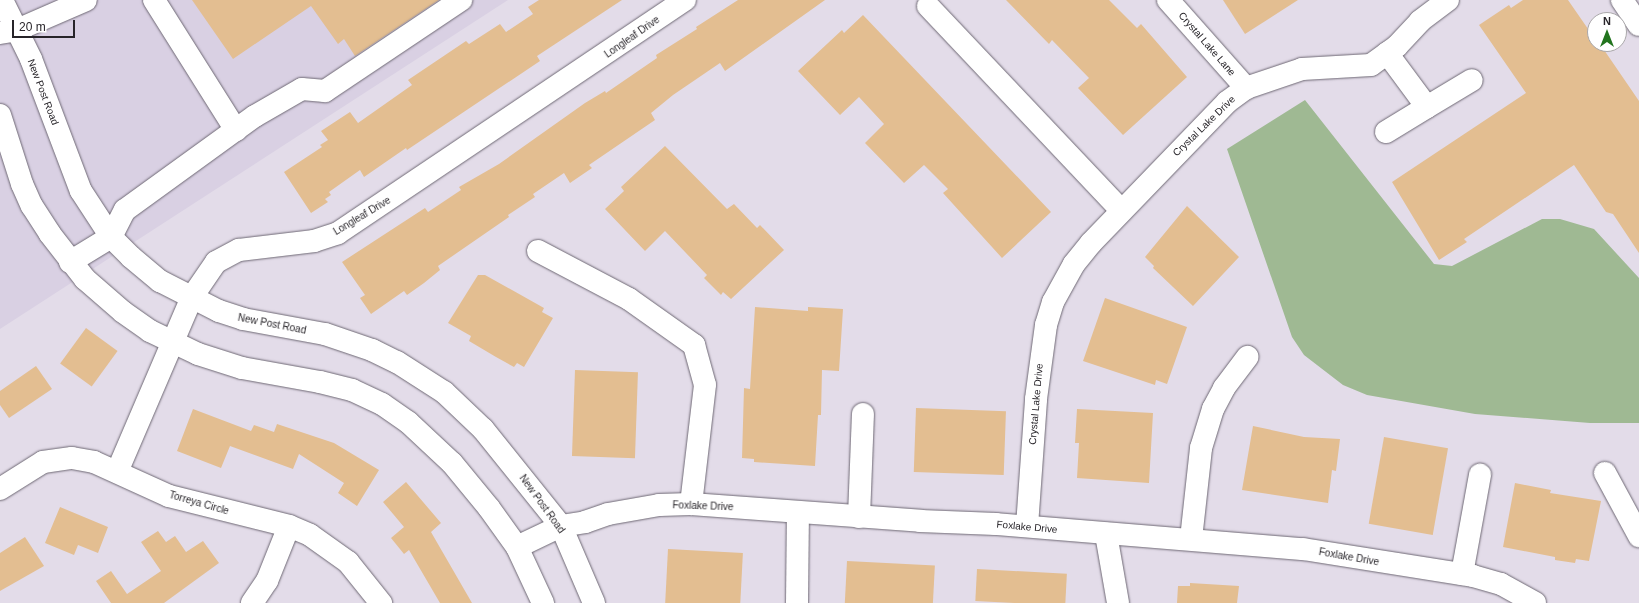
<!DOCTYPE html>
<html>
<head>
<meta charset="utf-8">
<style>
  body { margin:0 }
  #map { position:relative; width:1639px; height:603px; overflow:hidden; background:#e3dce9; font-family:Arial,sans-serif }
  div>[style] { position:absolute }
  .built>* { inset:0; background:#d9d0e3 }
  .green>* { inset:0; background:#9fb993 }
  .building>* { inset:0; background:#e3be91; transform-origin:0 0 }
  .roads { filter:drop-shadow(0 0 1px #6e6874) drop-shadow(0 0 1px #6e6874) }
  .minor>* { height:22px; margin:-11px; padding:0 11px; transform-origin:11px; border-radius:11px; background:#fff }
  span { translate:-50% -50%; white-space:nowrap; text-align:center; line-height:1.15; -webkit-text-stroke:3px #fff; paint-order:stroke }
  .street-label { font-size:10px; color:#272429 }
  .north { position:absolute; left:1587px; top:12px; width:40px; height:40px; box-sizing:border-box; background:#fff; border:1px solid #a9a7a9; border-radius:50%; rotate:0deg; font-size:11px; font-weight:700; line-height:16px; text-align:center; color:#272429 }
  .north::after { content:''; display:block; margin:auto; width:14px; height:18px; background:#22741e; clip-path:polygon(50% 0,100% 100%,50% 72%,0 100%) }
  .scale { position:absolute; left:12px; top:20px; width:63px; height:18px; box-sizing:border-box; border:2px solid #272429; border-top:0; padding-left:5px; font-size:12px; line-height:14px; white-space:nowrap; color:#272429; -webkit-text-stroke:3px #fff; paint-order:stroke }
</style>
</head>
<body>
<div id="map">
  <div class="built">
    <div style="clip-path:polygon(0 0,508px 0,0 329px)"></div>
  </div>
  <div class="green">
    <div style="clip-path:polygon(1305px 100px,1434px 264px,1452px 266px,1542px 219px,1560px 219px,1594px 229px,1639px 278px,1639px 423px,1590px 423px,1475px 414px,1367px 395px,1343px 385px,1304px 355px,1292px 337px,1227px 149px)"></div>
  </div>
  <div class="building">
    <div style="clip-path:polygon(192px 0,439px 0,355px 56px,344px 39px,338px 44px,311px 6px,233px 59px)"></div>
    <div style="clip-path:polygon(539px 0,622px 0,537px 56px,540px 61px,407px 150px,406px 148px,364px 177px,360px 170px,329px 192px,331px 195px,325px 199px,328px 202px,311px 213px,284px 172px,322px 147px,320px 145px,328px 140px,321px 131px,350px 112px,358px 123px,412px 85px,408px 80px,466px 41px,469px 44px,500px 24px,506px 32px,533px 14px,528px 7px)"></div>
    <div style="clip-path:polygon(738px 0,825px 0,725px 71px,720px 63px,673px 95px,651px 113px,655px 120px,589px 165px,592px 168px,570px 183px,564px 173px,533px 194px,535px 197px,508px 215px,509px 217px,438px 266px,440px 270px,424px 283px,407px 295px,404px 291px,371px 314px,360px 298px,365px 295px,342px 262px,425px 208px,428px 212px,461px 190px,459px 187px,499px 164px,585px 103px,605px 91px,606px 93px,657px 58px,656px 55px,697px 29px,696px 27px)"></div>
    <div style="clip-path:polygon(1006px 0,1109px 0,1137px 28px,1141px 24px,1187px 77px,1123px 135px,1078px 88px,1089px 78px,1052px 40px,1049px 44px)"></div>
    <div style="clip-path:polygon(1223px 0,1298px 0,1245px 34px)"></div>
    <div style="clip-path:polygon(1523px 0,1568px 0,1595px 39px,1595px 44px,1600px 44px,1639px 101px,1639px 253px,1613px 214px,1606px 212px,1574px 165px,1464px 239px,1467px 242px,1439px 260px,1392px 182px,1526px 93px,1479px 25px,1509px 5px,1511px 8px)"></div>
    <div style="clip-path:polygon(863px 15px,1051px 212px,1002px 258px,943px 193px,948px 189px,924px 165px,904px 183px,865px 143px,884px 124px,859px 97px,840px 115px,798px 71px,842px 30px,844px 33px)"></div>
    <div style="clip-path:polygon(665px 146px,727px 209px,734px 204px,757px 228px,760px 225px,784px 250px,731px 299px,723px 292px,721px 295px,704px 278px,707px 275px,665px 231px,645px 251px,605px 209px,624px 191px,621px 187px)"></div>
    <div style="clip-path:polygon(1187px 206px,1239px 257px,1193px 306px,1153px 268px,1154px 266px,1145px 257px)"></div>
    <div style="clip-path:polygon(478px 275px,485px 275px,544px 308px,542px 312px,553px 318px,524px 367px,517px 363px,514px 367px,496px 357px,469px 341px,471px 336px,448px 323px)"></div>
    <div style="clip-path:polygon(1105px 298px,1187px 327px,1167px 384px,1156px 380px,1155px 385px,1083px 361px)"></div>
    <div style="clip-path:polygon(755px 307px,808px 311px,808px 307px,843px 309px,839px 371px,822px 370px,821px 415px,818px 415px,815px 466px,754px 462px,754px 459px,742px 458px,744px 388px,750px 389px)"></div>
    <div style="left:86px;top:328px;width:39px;height:44px;rotate:36deg"></div>
    <div style="clip-path:polygon(36px 366px,52px 389px,9px 418px,0 405px,0 391px)"></div>
    <div style="left:575px;top:370px;width:63px;height:86px;rotate:2deg"></div>
    <div style="left:916px;top:408px;width:90px;height:64px;rotate:2deg"></div>
    <div style="clip-path:polygon(193px 409px,251px 431px,254px 425px,274px 432px,277px 424px,334px 443px,379px 470px,357px 506px,338px 493px,344px 483px,299px 454px,293px 469px,230px 446px,221px 468px,177px 451px)"></div>
    <div style="clip-path:polygon(1077px 409px,1153px 413px,1149px 483px,1077px 478px,1079px 443px,1075px 443px)"></div>
    <div style="clip-path:polygon(1253px 426px,1304px 437px,1340px 439px,1336px 471px,1332px 470px,1328px 503px,1242px 490px)"></div>
    <div style="left:1384px;top:437px;width:65px;height:88px;rotate:10deg"></div>
    <div style="clip-path:polygon(406px 482px,441px 523px,431px 532px,472px 603px,440px 603px,409px 550px,404px 554px,391px 538px,404px 527px,383px 502px)"></div>
    <div style="clip-path:polygon(1515px 483px,1551px 490px,1550px 493px,1601px 501px,1589px 561px,1576px 559px,1575px 563px,1555px 560px,1555px 557px,1503px 547px)"></div>
    <div style="clip-path:polygon(60px 507px,108px 527px,98px 553px,78px 545px,74px 555px,45px 543px)"></div>
    <div style="clip-path:polygon(158px 531px,166px 542px,175px 536px,186px 552px,203px 541px,219px 563px,164px 603px,111px 603px,96px 581px,111px 571px,127px 594px,161px 571px,141px 542px)"></div>
    <div style="clip-path:polygon(25px 537px,44px 566px,0 591px,0 553px)"></div>
    <div style="left:668px;top:549px;width:75px;height:54px;rotate:3deg"></div>
    <div style="left:847px;top:561px;width:88px;height:42px;rotate:3deg"></div>
    <div style="left:977px;top:569px;width:90px;height:32px;rotate:3deg"></div>
    <div style="clip-path:polygon(1190px 583px,1239px 586px,1237px 603px,1177px 603px,1178px 586px,1190px 586px)"></div>
  </div>
  <div class="roads">
    <div class="minor">
      <div style="left:2px;top:0;width:66px;rotate:63.8deg"></div>
      <div style="left:31px;top:59px;width:141px;rotate:69.3deg"></div>
      <div style="left:81px;top:191px;width:55px;rotate:56.9deg"></div>
      <div style="left:111px;top:237px;width:28px;rotate:45deg"></div>
      <div style="left:131px;top:257px;width:38px;rotate:40deg"></div>
      <div style="left:160px;top:281px;width:66px;rotate:27deg"></div>
      <div style="left:219px;top:311px;width:25px;rotate:18deg"></div>
      <div style="left:243px;top:319px;width:83px;rotate:10.4deg"></div>
      <div style="left:325px;top:334px;width:50px;rotate:18.8deg"></div>
      <div style="left:372px;top:350px;width:28px;rotate:26deg"></div>
      <div style="left:397px;top:362px;width:56px;rotate:32.6deg"></div>
      <div style="left:444px;top:392px;width:54px;rotate:43.5deg"></div>
      <div style="left:483px;top:429px;width:124px;rotate:51.2deg"></div>
      <div style="left:561px;top:526px;width:84px;rotate:66.8deg"></div>
      <div style="left:154px;top:0;width:154px;rotate:57.8deg"></div>
      <div style="left:1168px;top:0;width:118px;rotate:48.4deg"></div>
      <div style="left:1622px;top:0;width:30px;rotate:56deg"></div>
      <div style="left:928px;top:6px;width:281px;rotate:46.6deg"></div>
      <div style="left:0;top:33px;width:17px;rotate:-10deg"></div>
      <div style="left:17px;top:30px;width:75px;rotate:-23.5deg"></div>
      <div style="left:1387px;top:53px;width:67px;rotate:53.5deg"></div>
      <div style="left:1427px;top:107px;width:52px;rotate:-31deg"></div>
      <div style="left:0;top:115px;width:72px;rotate:72.3deg"></div>
      <div style="left:22px;top:184px;width:24px;rotate:66deg"></div>
      <div style="left:32px;top:206px;width:33px;rotate:57deg"></div>
      <div style="left:50px;top:234px;width:57px;rotate:52.1deg"></div>
      <div style="left:85px;top:279px;width:50px;rotate:41deg"></div>
      <div style="left:123px;top:312px;width:33px;rotate:35deg"></div>
      <div style="left:150px;top:331px;width:53px;rotate:25.6deg"></div>
      <div style="left:198px;top:354px;width:46px;rotate:17.7deg"></div>
      <div style="left:242px;top:368px;width:79px;rotate:10.2deg"></div>
      <div style="left:320px;top:382px;width:33px;rotate:14deg"></div>
      <div style="left:352px;top:390px;width:33px;rotate:25deg"></div>
      <div style="left:382px;top:404px;width:32px;rotate:35deg"></div>
      <div style="left:408px;top:422px;width:60px;rotate:43deg"></div>
      <div style="left:452px;top:463px;width:58px;rotate:50.6deg"></div>
      <div style="left:489px;top:508px;width:48px;rotate:54.3deg"></div>
      <div style="left:517px;top:547px;width:62px;rotate:65.1deg"></div>
      <div style="left:1386px;top:132px;width:48px;rotate:-31.4deg"></div>
      <div style="left:538px;top:251px;width:103px;rotate:27.8deg"></div>
      <div style="left:629px;top:299px;width:80px;rotate:35.3deg"></div>
      <div style="left:694px;top:345px;width:41px;rotate:74.6deg"></div>
      <div style="left:705px;top:385px;width:120px;rotate:96.7deg"></div>
      <div style="left:70px;top:262px;width:48px;rotate:-31.4deg"></div>
      <div style="left:111px;top:237px;width:30px;rotate:-63deg"></div>
      <div style="left:125px;top:210px;width:160px;rotate:-35.9deg"></div>
      <div style="left:255px;top:116px;width:54px;rotate:-29.9deg"></div>
      <div style="left:302px;top:89px;width:23px;rotate:5deg"></div>
      <div style="left:325px;top:91px;width:164px;rotate:-33.8deg"></div>
      <div style="left:117px;top:472px;width:190px;rotate:-66.8deg"></div>
      <div style="left:192px;top:297px;width:42px;rotate:-55.6deg"></div>
      <div style="left:216px;top:262px;width:26px;rotate:-28deg"></div>
      <div style="left:239px;top:250px;width:76px;rotate:-6.8deg"></div>
      <div style="left:314px;top:241px;width:25px;rotate:-18deg"></div>
      <div style="left:338px;top:233px;width:418px;rotate:-33.9deg"></div>
      <div style="left:1605px;top:473px;width:72px;rotate:61.6deg"></div>
      <div style="left:0;top:489px;width:51px;rotate:-32.1deg"></div>
      <div style="left:43px;top:462px;width:29px;rotate:-8deg"></div>
      <div style="left:72px;top:458px;width:22px;rotate:10deg"></div>
      <div style="left:94px;top:462px;width:82px;rotate:24.4deg"></div>
      <div style="left:169px;top:496px;width:124px;rotate:14deg"></div>
      <div style="left:289px;top:526px;width:23px;rotate:23deg"></div>
      <div style="left:310px;top:535px;width:47px;rotate:35.4deg"></div>
      <div style="left:348px;top:562px;width:53px;rotate:51.2deg"></div>
      <div style="left:859px;top:517px;width:103px;rotate:-87.8deg"></div>
      <div style="left:1027px;top:526px;width:127px;rotate:-85.9deg"></div>
      <div style="left:1036px;top:399px;width:75px;rotate:-82.3deg"></div>
      <div style="left:1046px;top:325px;width:24px;rotate:-73deg"></div>
      <div style="left:1053px;top:302px;width:43px;rotate:-61.1deg"></div>
      <div style="left:1074px;top:264px;width:27px;rotate:-51deg"></div>
      <div style="left:1091px;top:243px;width:196px;rotate:-46deg"></div>
      <div style="left:1227px;top:102px;width:24px;rotate:-36deg"></div>
      <div style="left:1246px;top:88px;width:59px;rotate:-18.7deg"></div>
      <div style="left:1302px;top:69px;width:69px;rotate:-3.3deg"></div>
      <div style="left:1371px;top:65px;width:32px;rotate:-36deg"></div>
      <div style="left:1397px;top:46px;width:34px;rotate:-47deg"></div>
      <div style="left:1420px;top:21px;width:35px;rotate:-37deg"></div>
      <div style="left:1106px;top:534px;width:70px;rotate:80.1deg"></div>
      <div style="left:1191px;top:539px;width:92px;rotate:-83.7deg"></div>
      <div style="left:1201px;top:448px;width:41px;rotate:-72.9deg"></div>
      <div style="left:1213px;top:409px;width:24px;rotate:-62deg"></div>
      <div style="left:1224px;top:388px;width:39px;rotate:-53deg"></div>
      <div style="left:517px;top:547px;width:49px;rotate:-25.5deg"></div>
      <div style="left:561px;top:526px;width:24px;rotate:-9deg"></div>
      <div style="left:585px;top:522px;width:24px;rotate:-19deg"></div>
      <div style="left:608px;top:514px;width:52px;rotate:-10deg"></div>
      <div style="left:659px;top:505px;width:32px;rotate:-2deg"></div>
      <div style="left:691px;top:504px;width:230px;rotate:4.2deg"></div>
      <div style="left:920px;top:521px;width:76px;rotate:2.3deg"></div>
      <div style="left:996px;top:524px;width:308px;rotate:4.7deg"></div>
      <div style="left:1303px;top:549px;width:172px;rotate:9deg"></div>
      <div style="left:1473px;top:576px;width:29px;rotate:16deg"></div>
      <div style="left:1501px;top:584px;width:39px;rotate:29deg"></div>
      <div style="left:1462px;top:574px;width:101px;rotate:-79.7deg"></div>
      <div style="left:252px;top:603px;width:27px;rotate:-56deg"></div>
      <div style="left:267px;top:581px;width:59px;rotate:-68.2deg"></div>
      <div style="left:797px;top:603px;width:91px;rotate:-89.4deg"></div>
    </div>
  </div>
  <div class="street-label">
    <span style="left:632px;top:37px;rotate:-35deg">Longleaf Drive</span>
    <span style="left:1207px;top:44px;rotate:49deg">Crystal Lake Lane</span>
    <span style="left:43px;top:92px;rotate:69deg">New Post Road</span>
    <span style="left:1204px;top:126px;rotate:-44deg">Crystal Lake Drive</span>
    <span style="left:362px;top:216px;rotate:-31deg">Longleaf Drive</span>
    <span style="left:272px;top:324px;rotate:11deg">New Post Road</span>
    <span style="left:1036px;top:404px;rotate:-85deg">Crystal Lake Drive</span>
    <span style="left:199px;top:503px;rotate:16deg">Torreya Circle</span>
    <span style="left:542px;top:504px;rotate:54deg">New Post Road</span>
    <span style="left:703px;top:506px;rotate:2deg">Foxlake Drive</span>
    <span style="left:1027px;top:527px;rotate:5deg">Foxlake Drive</span>
    <span style="left:1349px;top:557px;rotate:10deg">Foxlake Drive</span>
  </div>
  <div class="north">N</div>
  <div class="scale">20 m</div>
</div>
</body>
</html>
